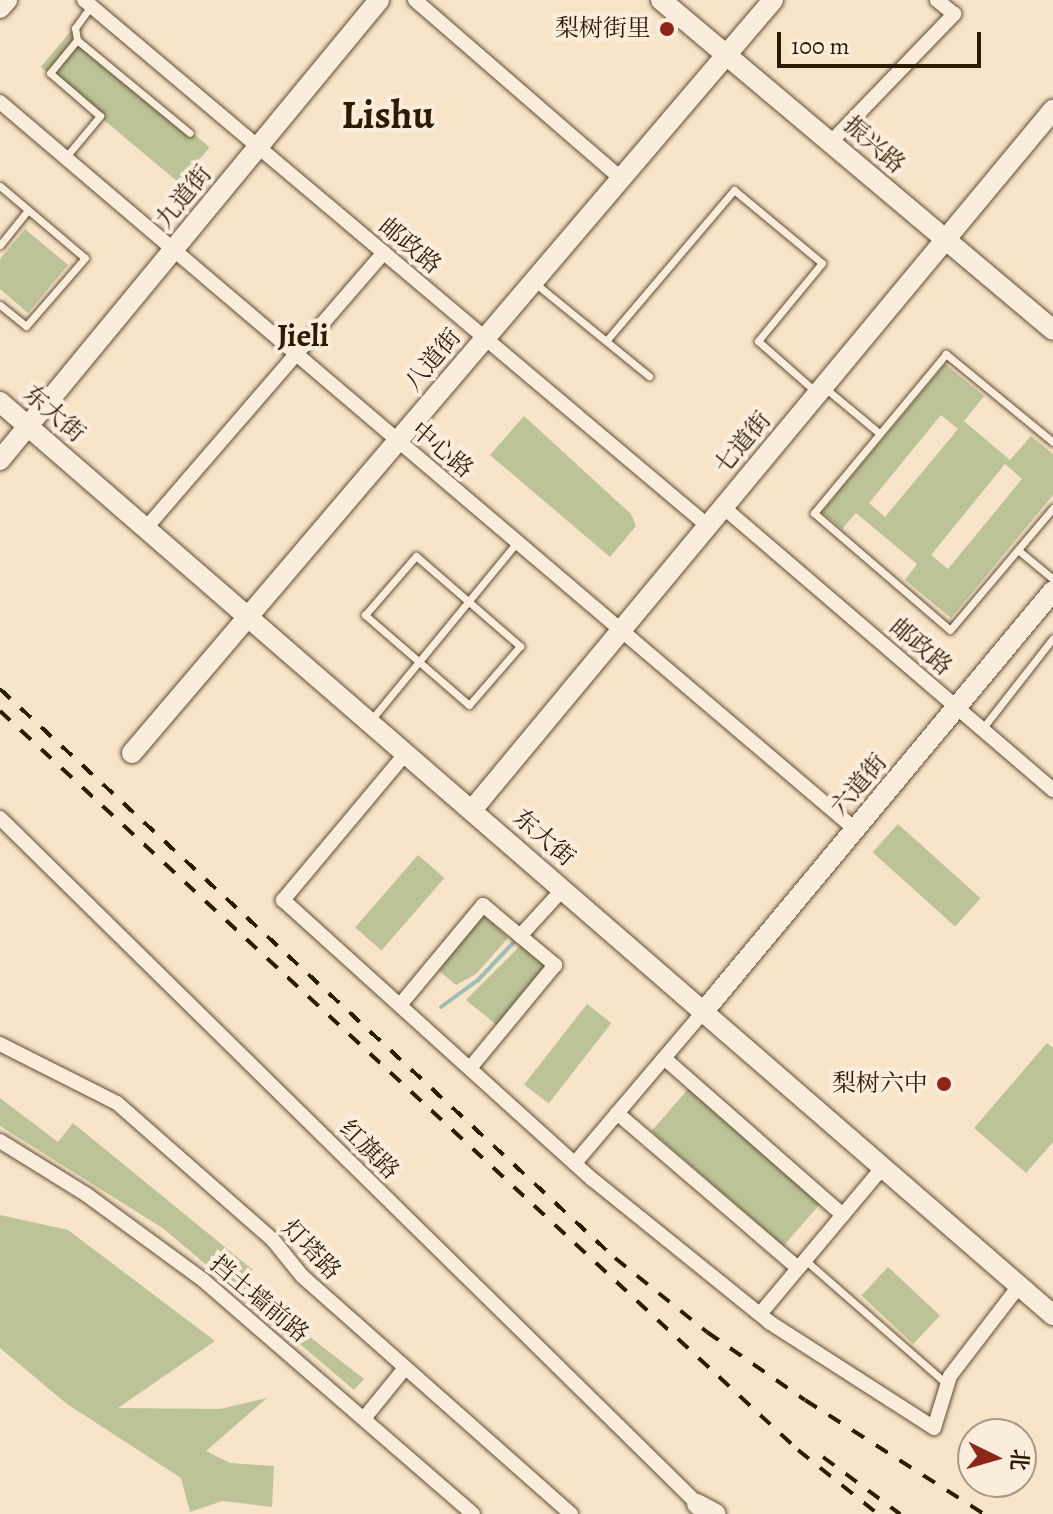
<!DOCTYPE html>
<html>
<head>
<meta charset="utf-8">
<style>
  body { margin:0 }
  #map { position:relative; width:1053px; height:1514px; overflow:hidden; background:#f8e4c9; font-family:Alegreya,"Noto Serif SC",serif }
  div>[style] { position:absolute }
  .green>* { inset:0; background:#bcc497; transform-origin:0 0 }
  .stream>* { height:4px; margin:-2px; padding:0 2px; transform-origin:2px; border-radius:2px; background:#9dbfb3 }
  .roads { filter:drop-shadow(0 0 2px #5f4d33) drop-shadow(0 0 2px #5f4d33) }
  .lane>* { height:7px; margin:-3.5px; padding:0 3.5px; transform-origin:3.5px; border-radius:3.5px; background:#faeddc }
  .street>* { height:14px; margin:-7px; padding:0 7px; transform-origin:7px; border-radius:7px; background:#faeddc }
  .secondary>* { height:20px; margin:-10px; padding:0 10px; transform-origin:10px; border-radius:10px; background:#faeddc }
  .rail>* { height:4px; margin-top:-2px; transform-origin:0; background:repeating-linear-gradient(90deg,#2c1b01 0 14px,transparent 0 28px) }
  .dots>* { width:22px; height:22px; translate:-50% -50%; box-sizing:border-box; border:4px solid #faeddc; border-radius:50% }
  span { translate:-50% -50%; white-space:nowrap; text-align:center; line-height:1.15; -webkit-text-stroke:8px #faeddc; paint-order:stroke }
  .poi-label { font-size:24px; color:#2c1b01 }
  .right { translate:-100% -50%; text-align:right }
  .street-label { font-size:24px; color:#2c1b01 }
  .district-label { font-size:32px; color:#2c1b01; font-weight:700 }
  .town-label { font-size:40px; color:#2c1b01; font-weight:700 }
  .north { position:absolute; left:957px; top:1418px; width:80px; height:80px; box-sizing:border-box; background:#faeddc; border:2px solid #a89984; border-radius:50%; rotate:95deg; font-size:22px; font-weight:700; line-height:32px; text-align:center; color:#2c1b01 }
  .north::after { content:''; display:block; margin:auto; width:28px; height:36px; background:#8f2418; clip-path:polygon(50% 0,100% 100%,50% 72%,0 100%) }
  .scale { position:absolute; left:777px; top:32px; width:204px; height:36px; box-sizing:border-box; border:4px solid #2c1b01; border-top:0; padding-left:10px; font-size:24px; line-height:28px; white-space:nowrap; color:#2c1b01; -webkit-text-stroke:6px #faeddc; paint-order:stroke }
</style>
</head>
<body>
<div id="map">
  <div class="green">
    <div style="left:71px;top:31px;width:181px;height:47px;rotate:40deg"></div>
    <div style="clip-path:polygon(25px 229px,68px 265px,28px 313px,0 289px,0 259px)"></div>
    <div style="clip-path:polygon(evenodd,945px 364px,984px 396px,964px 421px,1010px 460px,1031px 436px,1053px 454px,1053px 495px,951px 618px,905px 580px,917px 564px,856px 513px,842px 529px,822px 512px,945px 364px,941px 415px,958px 429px,885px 517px,869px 503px,941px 415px,945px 364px,1005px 464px,1022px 479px,948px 569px,931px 555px,1005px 464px)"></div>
    <div style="clip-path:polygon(524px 416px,631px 514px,636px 526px,610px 557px,490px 455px)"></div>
    <div style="left:898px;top:824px;width:111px;height:38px;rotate:42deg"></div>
    <div style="left:418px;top:855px;width:35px;height:96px;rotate:41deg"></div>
    <div style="clip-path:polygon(483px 913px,508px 938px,476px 974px,456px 985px,437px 969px)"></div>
    <div style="clip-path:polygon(521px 945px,547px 966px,498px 1026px,466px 1000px)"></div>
    <div style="left:587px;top:1004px;width:31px;height:102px;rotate:38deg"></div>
    <div style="clip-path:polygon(1047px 1043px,1053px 1048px,1053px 1142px,1026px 1173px,974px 1128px)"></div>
    <div style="left:689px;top:1088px;width:175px;height:57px;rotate:41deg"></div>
    <div style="clip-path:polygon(0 1098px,58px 1142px,73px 1123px,253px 1270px,241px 1283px,364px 1379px,354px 1390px,164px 1229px,0 1126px)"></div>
    <div style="clip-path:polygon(0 1215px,68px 1230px,215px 1341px,118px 1408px,220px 1409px,267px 1398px,206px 1451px,230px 1463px,274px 1466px,272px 1507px,222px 1501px,190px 1512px,181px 1478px,67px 1404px,0 1348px)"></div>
    <div style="left:888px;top:1267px;width:71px;height:39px;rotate:43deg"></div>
  </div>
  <div class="stream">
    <div style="left:441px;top:1007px;width:46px;rotate:-36.1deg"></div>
    <div style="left:478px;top:980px;width:54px;rotate:-46.5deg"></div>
  </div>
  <div class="roads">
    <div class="lane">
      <div style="left:77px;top:40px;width:12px;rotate:-99deg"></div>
      <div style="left:75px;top:28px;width:27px;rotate:-54deg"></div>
      <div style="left:65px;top:158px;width:55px;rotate:-50.2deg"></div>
      <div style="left:100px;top:116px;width:66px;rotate:-139.3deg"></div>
      <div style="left:50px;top:73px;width:43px;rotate:-50.7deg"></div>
      <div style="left:77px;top:40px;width:146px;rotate:39.5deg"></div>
      <div style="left:0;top:186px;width:111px;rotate:40.3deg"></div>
      <div style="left:85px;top:258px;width:90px;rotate:130.9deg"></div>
      <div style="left:26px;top:326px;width:33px;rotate:-141deg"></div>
      <div style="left:0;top:245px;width:45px;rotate:-51.3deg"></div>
      <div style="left:536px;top:284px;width:146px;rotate:39.2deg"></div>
      <div style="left:606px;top:341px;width:198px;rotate:-49.7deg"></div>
      <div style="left:734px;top:190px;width:114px;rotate:39.7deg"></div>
      <div style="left:822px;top:263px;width:101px;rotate:129.4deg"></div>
      <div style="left:758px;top:341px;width:77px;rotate:41.3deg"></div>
      <div style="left:825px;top:388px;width:70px;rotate:39.8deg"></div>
      <div style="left:1053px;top:442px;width:139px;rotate:-140.6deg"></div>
      <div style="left:946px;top:354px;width:207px;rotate:129.7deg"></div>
      <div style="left:814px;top:513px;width:179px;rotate:40.7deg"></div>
      <div style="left:950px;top:630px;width:160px;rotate:-49.8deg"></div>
      <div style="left:1018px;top:550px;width:45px;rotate:39.6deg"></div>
      <div style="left:416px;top:556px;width:138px;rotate:40.9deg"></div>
      <div style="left:520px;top:646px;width:78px;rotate:130.8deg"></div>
      <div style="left:469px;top:705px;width:138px;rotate:-139.1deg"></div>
      <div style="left:365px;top:615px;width:78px;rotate:-49.2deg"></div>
      <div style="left:371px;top:720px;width:230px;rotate:-50.6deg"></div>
      <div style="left:982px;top:729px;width:115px;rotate:-52deg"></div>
      <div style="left:805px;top:1260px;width:190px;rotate:41.2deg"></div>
    </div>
    <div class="street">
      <div style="left:84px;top:0;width:816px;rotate:40.13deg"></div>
      <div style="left:415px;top:0;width:274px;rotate:40.9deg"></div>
      <div style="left:0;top:102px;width:1124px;rotate:40.38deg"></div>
      <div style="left:831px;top:142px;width:178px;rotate:-46.1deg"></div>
      <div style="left:954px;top:14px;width:22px;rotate:-141deg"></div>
      <div style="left:723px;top:507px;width:435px;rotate:40.6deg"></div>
      <div style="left:146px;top:528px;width:364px;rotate:-49.2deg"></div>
      <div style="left:406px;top:753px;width:192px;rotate:129.9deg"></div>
      <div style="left:283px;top:900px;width:416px;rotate:42.1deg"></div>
      <div style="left:592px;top:1179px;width:228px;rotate:38.9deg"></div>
      <div style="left:769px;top:1322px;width:196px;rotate:32.7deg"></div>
      <div style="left:934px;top:1428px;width:54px;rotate:-72.9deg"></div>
      <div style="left:950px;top:1376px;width:113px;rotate:-52.5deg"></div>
      <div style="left:0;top:818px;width:987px;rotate:44.51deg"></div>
      <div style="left:520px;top:936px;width:64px;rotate:-47.5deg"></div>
      <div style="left:400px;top:1005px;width:130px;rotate:-50.3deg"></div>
      <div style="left:483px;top:905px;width:94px;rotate:39.8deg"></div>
      <div style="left:555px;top:965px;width:134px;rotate:129.5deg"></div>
      <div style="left:0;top:1044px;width:131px;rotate:26.8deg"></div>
      <div style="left:117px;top:1103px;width:208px;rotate:41.3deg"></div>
      <div style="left:273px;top:1240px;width:46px;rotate:51.1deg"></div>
      <div style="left:302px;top:1276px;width:359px;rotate:41.5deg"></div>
      <div style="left:664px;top:1058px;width:238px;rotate:41.3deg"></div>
      <div style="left:617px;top:1113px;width:238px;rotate:40.6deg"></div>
      <div style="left:0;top:1141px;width:102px;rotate:31.8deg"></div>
      <div style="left:87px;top:1195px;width:144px;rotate:36.2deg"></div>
      <div style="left:203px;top:1280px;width:357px;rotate:40.9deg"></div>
      <div style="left:575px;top:1163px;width:199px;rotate:-49.7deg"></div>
      <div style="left:760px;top:1314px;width:192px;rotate:-50.1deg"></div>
      <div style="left:366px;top:1416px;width:62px;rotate:-50.9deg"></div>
    </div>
    <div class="secondary">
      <div style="left:661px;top:0;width:512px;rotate:40.09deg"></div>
      <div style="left:0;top:8px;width:11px;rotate:-49deg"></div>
      <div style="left:0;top:402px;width:1394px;rotate:40.93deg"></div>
      <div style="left:0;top:460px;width:596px;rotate:-50.51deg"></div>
      <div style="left:132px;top:753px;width:989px;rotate:-49.59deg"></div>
      <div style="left:472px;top:810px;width:910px;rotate:-50.31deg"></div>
      <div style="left:704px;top:1011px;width:546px;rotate:-50.28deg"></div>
      <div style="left:697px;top:1504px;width:21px;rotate:28deg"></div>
    </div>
  </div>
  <div class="rail">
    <div style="left:0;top:689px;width:838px;rotate:42.78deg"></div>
    <div style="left:615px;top:1258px;width:118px;rotate:38.8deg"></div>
    <div style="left:707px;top:1332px;width:119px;rotate:34.8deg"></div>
    <div style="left:805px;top:1400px;width:212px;rotate:32.5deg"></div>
    <div style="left:0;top:711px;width:1088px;rotate:42.8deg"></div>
    <div style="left:798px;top:1450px;width:102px;rotate:38.7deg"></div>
    <div style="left:823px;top:1457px;width:96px;rotate:36.5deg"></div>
  </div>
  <div class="dots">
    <div style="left:667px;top:29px;background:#8f2418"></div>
    <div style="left:944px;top:1084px;background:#8f2418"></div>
  </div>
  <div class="poi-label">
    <span class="right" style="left:651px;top:29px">梨树街里</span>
    <span class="right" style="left:928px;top:1084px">梨树六中</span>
  </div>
  <div class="street-label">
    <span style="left:874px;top:145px;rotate:41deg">振兴路</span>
    <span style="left:184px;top:197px;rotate:-51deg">九道街</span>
    <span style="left:410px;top:246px;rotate:40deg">邮政路</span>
    <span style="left:433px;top:360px;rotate:-50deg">八道街</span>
    <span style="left:54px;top:414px;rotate:41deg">东大街</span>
    <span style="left:743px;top:443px;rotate:-50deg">七道街</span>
    <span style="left:442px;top:450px;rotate:40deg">中心路</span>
    <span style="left:921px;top:647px;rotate:41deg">邮政路</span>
    <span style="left:859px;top:785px;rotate:-50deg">六道街</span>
    <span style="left:544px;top:838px;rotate:41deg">东大街</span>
    <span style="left:369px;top:1150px;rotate:45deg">红旗路</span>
    <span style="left:311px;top:1250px;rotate:46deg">灯塔路</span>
    <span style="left:259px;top:1299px;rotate:40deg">挡土墙前路</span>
  </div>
  <div class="district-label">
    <span style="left:303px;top:335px">Jieli</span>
  </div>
  <div class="town-label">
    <span style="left:388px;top:115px">Lishu</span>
  </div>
  <div class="north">北</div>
  <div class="scale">100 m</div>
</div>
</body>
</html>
